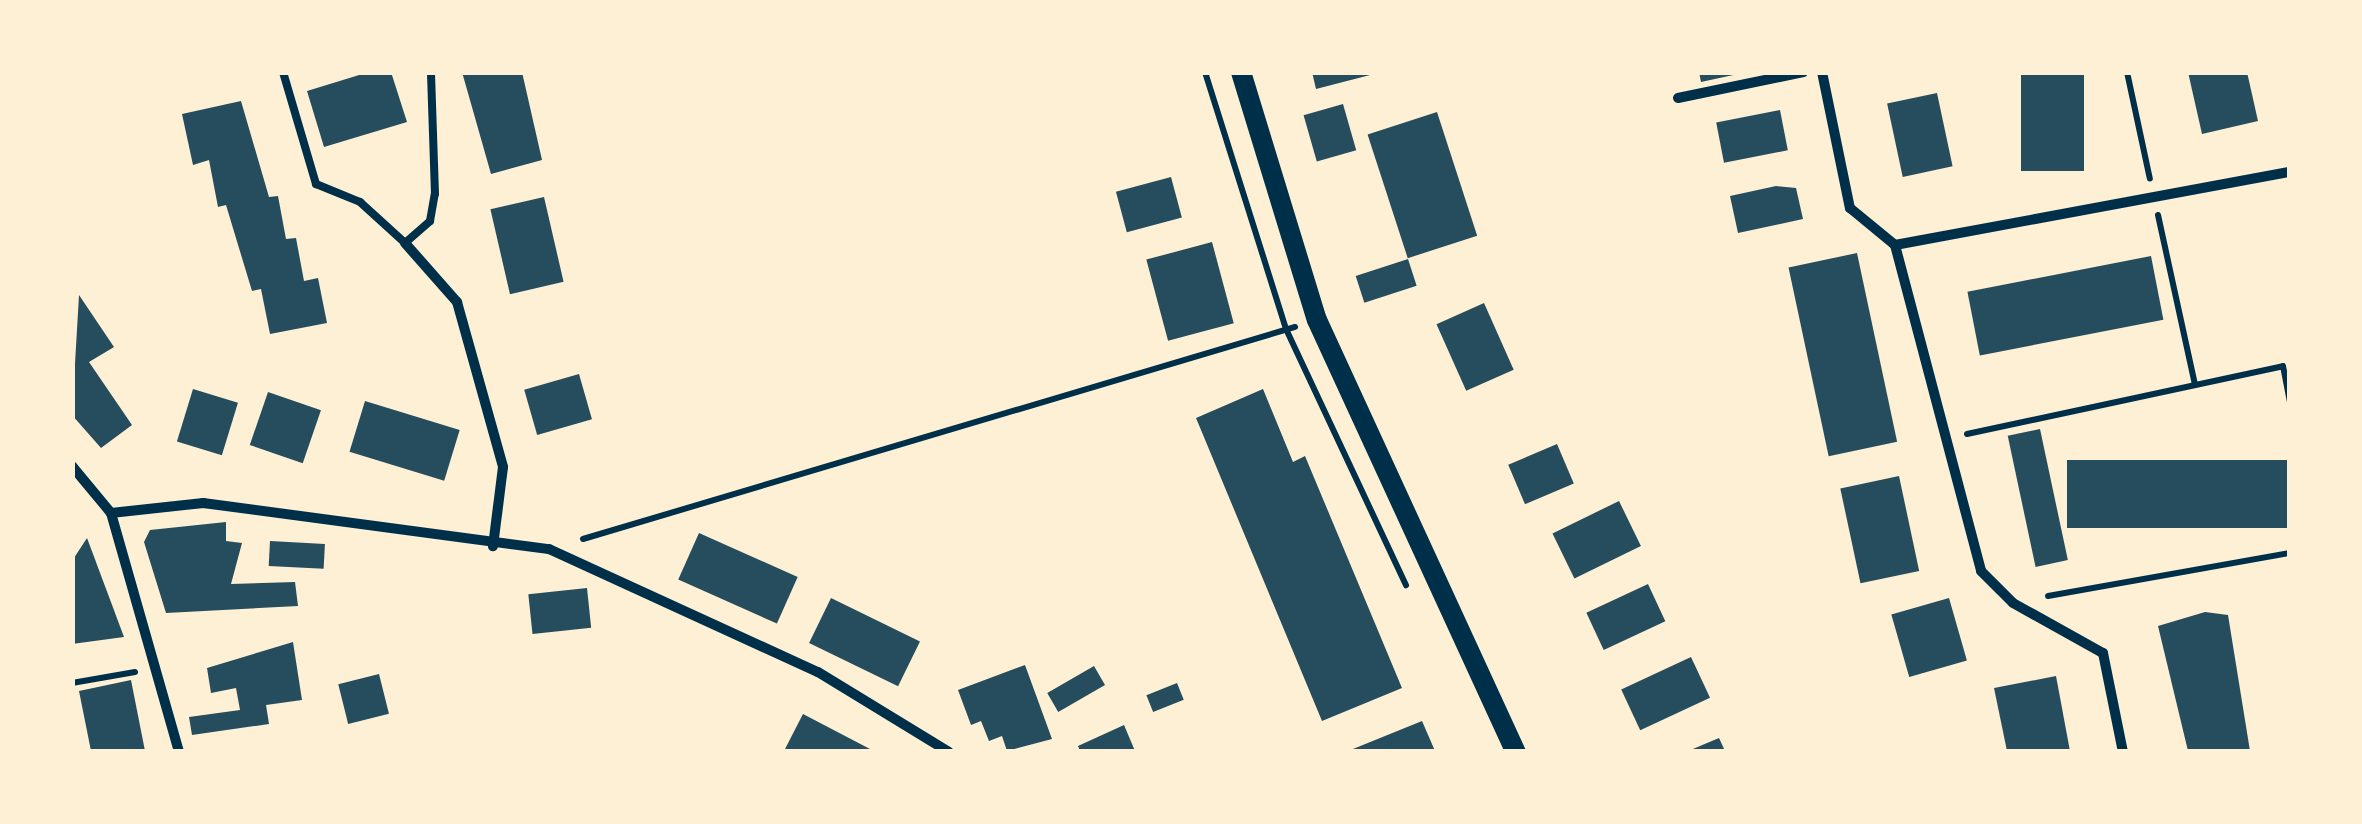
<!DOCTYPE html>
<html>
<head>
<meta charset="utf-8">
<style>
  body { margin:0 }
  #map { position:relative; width:2362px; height:824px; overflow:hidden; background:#fdf0d5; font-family:"IBM Plex Serif",serif }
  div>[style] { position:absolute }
  .building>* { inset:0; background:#264d5e; transform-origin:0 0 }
  .path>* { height:6px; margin:-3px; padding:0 3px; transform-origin:3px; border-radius:3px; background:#003049 }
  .service>* { height:8px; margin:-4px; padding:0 4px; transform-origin:4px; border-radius:4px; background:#003049 }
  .minor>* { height:10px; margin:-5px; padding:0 5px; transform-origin:5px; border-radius:5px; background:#003049 }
  .secondary>* { height:20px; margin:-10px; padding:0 10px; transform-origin:10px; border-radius:10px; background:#003049 }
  span { translate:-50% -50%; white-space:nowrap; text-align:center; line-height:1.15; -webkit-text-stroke:10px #fdf0d5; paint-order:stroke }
  .frame { position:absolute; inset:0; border:75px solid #fdf0d5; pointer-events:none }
</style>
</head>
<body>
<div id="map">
  <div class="building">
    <div style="clip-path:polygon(369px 72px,391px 72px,407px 122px,324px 147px,307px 91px)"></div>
    <div style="clip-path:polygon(522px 72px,542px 160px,491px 174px,462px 72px)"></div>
    <div style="clip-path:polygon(1312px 72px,1374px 72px,1374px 74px,1316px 89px)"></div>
    <div style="clip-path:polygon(1699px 72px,1737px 72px,1738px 74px,1701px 82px)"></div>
    <div style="left:2021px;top:72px;width:63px;height:99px"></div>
    <div style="clip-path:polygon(2188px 72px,2247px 72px,2258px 121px,2202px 134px)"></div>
    <div style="left:1937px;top:93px;width:75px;height:51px;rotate:78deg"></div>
    <div style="clip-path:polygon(241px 101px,269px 197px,278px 196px,286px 239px,296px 238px,304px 281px,318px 278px,327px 323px,270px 334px,261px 289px,252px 291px,226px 205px,218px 207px,209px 160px,193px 165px,182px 114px)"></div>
    <div style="left:1343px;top:104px;width:48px;height:41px;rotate:74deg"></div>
    <div style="left:1780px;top:110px;width:41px;height:65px;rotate:79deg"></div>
    <div style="left:1437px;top:112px;width:130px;height:73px;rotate:72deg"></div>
    <div style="left:1171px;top:177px;width:42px;height:57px;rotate:75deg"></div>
    <div style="clip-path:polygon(1776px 186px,1796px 188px,1803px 219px,1738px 233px,1730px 196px)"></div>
    <div style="left:544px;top:197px;width:87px;height:55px;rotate:77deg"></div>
    <div style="left:1212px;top:242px;width:84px;height:68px;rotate:75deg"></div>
    <div style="left:1857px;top:253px;width:193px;height:70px;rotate:78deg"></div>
    <div style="left:2151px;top:256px;width:65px;height:187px;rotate:79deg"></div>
    <div style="left:1408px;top:259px;width:28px;height:55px;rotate:72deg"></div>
    <div style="clip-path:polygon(79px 295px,114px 347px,89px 362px,132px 425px,101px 448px,72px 415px)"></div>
    <div style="left:1484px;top:303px;width:73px;height:52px;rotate:66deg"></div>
    <div style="left:579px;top:374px;width:47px;height:57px;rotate:74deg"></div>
    <div style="left:193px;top:389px;width:47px;height:55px;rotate:17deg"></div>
    <div style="clip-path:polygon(1263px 389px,1293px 462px,1305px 456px,1402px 688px,1322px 721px,1196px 418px)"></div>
    <div style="left:268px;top:392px;width:56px;height:56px;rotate:19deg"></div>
    <div style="left:365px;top:401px;width:99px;height:53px;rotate:17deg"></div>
    <div style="left:2040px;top:429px;width:134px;height:33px;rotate:78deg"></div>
    <div style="left:1557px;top:444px;width:43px;height:53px;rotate:67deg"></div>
    <div style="left:2290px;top:460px;width:68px;height:223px;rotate:90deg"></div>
    <div style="left:1899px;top:476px;width:97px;height:60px;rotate:78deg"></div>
    <div style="left:1619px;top:501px;width:50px;height:74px;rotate:64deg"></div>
    <div style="clip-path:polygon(226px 522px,226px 541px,242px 543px,231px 584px,295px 582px,298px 606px,166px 613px,144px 542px,150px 530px)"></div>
    <div style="left:699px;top:533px;width:108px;height:51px;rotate:24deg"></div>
    <div style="clip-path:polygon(87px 538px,124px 637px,72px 644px,72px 561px)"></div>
    <div style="left:270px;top:541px;width:55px;height:25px;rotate:3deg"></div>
    <div style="left:1648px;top:584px;width:41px;height:68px;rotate:65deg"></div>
    <div style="left:587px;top:588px;width:40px;height:59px;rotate:84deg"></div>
    <div style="left:831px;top:598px;width:99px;height:50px;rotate:26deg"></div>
    <div style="left:1949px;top:598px;width:65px;height:60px;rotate:74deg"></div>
    <div style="clip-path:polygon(2205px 612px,2228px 615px,2250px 751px,2188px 751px,2158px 626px)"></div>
    <div style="clip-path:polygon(293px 642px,302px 700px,266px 705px,269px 724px,192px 735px,189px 717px,240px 710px,236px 688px,211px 693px,207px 668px)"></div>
    <div style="left:1691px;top:657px;width:45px;height:77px;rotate:65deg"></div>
    <div style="clip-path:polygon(1025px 665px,1052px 739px,1007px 751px,1002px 736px,989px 741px,981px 721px,971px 725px,958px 690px)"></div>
    <div style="left:1094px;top:666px;width:22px;height:54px;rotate:60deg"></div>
    <div style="left:379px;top:674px;width:41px;height:42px;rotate:76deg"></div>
    <div style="clip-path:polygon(2056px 676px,2070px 751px,2007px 751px,1994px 688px)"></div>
    <div style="clip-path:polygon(131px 680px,145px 751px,91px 751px,79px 691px)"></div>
    <div style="left:1177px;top:683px;width:18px;height:33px;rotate:68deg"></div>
    <div style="clip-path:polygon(803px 714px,870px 749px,869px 751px,784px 751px)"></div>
    <div style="clip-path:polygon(1422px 721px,1435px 751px,1348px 751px)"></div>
    <div style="clip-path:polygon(1124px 725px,1135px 751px,1080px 751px,1078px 746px)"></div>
    <div style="clip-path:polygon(1719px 738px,1725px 751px,1688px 751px)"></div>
  </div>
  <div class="path">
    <div style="left:1205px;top:72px;width:269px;rotate:72.5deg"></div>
    <div style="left:1286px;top:329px;width:283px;rotate:64.9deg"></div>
    <div style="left:2127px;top:72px;width:109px;rotate:77.9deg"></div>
    <div style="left:2158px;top:215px;width:174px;rotate:77.7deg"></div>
    <div style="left:1967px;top:434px;width:323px;rotate:-12.1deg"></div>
    <div style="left:2283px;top:366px;width:37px;rotate:79deg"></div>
    <div style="left:583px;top:539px;width:743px;rotate:-16.58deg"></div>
    <div style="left:2048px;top:596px;width:246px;rotate:-10.1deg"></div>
    <div style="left:72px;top:683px;width:64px;rotate:-9.9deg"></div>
  </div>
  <div class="service">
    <div style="left:283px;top:72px;width:117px;rotate:73.6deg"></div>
    <div style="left:316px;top:184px;width:48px;rotate:22.2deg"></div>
    <div style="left:360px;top:202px;width:61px;rotate:42.3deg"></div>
    <div style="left:405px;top:243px;width:33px;rotate:-41deg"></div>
    <div style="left:430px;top:221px;width:27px;rotate:-80deg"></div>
    <div style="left:435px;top:194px;width:122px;rotate:-91.9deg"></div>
  </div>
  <div class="minor">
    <div style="left:1822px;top:72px;width:139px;rotate:78.4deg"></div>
    <div style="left:1850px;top:208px;width:58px;rotate:39.4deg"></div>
    <div style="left:1895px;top:245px;width:337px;rotate:75.2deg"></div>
    <div style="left:1981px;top:571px;width:45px;rotate:45deg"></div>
    <div style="left:2013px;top:603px;width:103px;rotate:29.1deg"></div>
    <div style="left:2103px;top:653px;width:101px;rotate:78.6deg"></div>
    <div style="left:1678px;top:98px;width:128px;rotate:-11.7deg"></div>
    <div style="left:405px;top:243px;width:79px;rotate:48.6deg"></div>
    <div style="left:457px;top:302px;width:171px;rotate:74.4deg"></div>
    <div style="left:503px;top:467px;width:80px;rotate:97.2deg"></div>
    <div style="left:1895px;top:245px;width:402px;rotate:-10.5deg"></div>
    <div style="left:72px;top:466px;width:61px;rotate:50.3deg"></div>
    <div style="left:111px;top:513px;width:248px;rotate:74.1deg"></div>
    <div style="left:111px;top:513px;width:93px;rotate:-6.2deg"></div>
    <div style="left:203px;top:503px;width:349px;rotate:7.6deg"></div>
    <div style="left:549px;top:549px;width:296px;rotate:24.6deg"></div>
    <div style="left:818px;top:672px;width:153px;rotate:31.4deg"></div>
  </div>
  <div class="secondary">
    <div style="left:1241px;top:72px;width:259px;rotate:73deg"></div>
    <div style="left:1317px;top:320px;width:476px;rotate:65.3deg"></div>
  </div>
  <div class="frame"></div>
</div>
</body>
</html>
